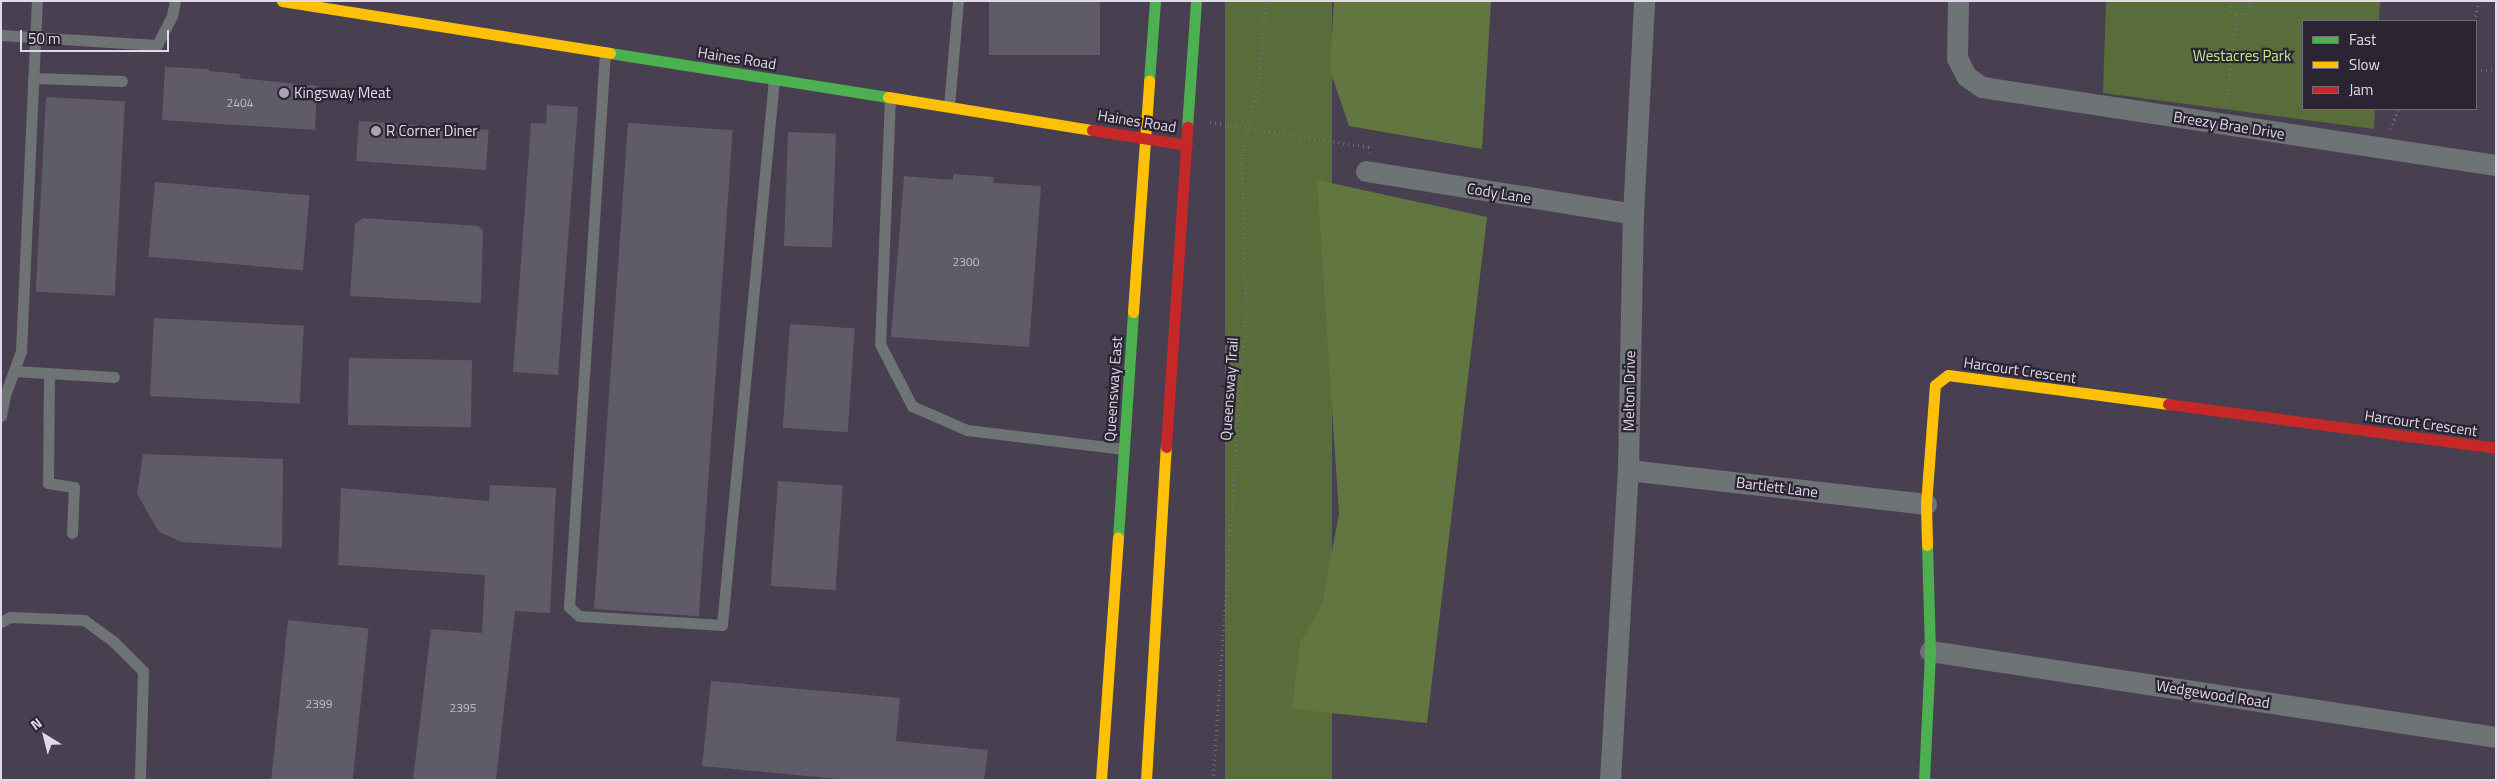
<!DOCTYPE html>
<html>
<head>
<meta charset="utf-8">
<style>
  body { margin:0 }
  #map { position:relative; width:2497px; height:781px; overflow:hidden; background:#484050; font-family:"Titillium Web",sans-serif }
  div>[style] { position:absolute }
  .green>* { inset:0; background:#596d3a; transform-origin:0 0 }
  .forest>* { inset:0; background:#627641 }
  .building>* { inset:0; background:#5f5b69; transform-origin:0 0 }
  .path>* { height:3px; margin-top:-1.5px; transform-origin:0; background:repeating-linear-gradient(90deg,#6f7075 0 1px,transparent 0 5px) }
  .lane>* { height:11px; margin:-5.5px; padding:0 5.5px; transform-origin:5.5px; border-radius:5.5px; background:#6e7375 }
  .street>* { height:21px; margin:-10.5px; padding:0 10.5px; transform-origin:10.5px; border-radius:10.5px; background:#6e7375 }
  .fast>* { height:11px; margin:-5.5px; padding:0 5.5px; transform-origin:5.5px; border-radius:5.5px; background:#4caf50 }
  .slow>* { height:11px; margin:-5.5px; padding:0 5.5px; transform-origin:5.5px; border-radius:5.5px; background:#ffc107 }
  .jam>* { height:11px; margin:-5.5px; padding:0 5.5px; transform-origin:5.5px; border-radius:5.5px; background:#c62828 }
  .dots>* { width:14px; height:14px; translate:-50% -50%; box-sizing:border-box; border:2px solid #2b2432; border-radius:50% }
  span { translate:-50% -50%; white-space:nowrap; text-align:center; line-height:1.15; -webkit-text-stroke:4.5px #2b2432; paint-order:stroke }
  .number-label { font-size:12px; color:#c0b9ca }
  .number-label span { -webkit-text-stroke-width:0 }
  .park-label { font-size:15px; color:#c4ea8e }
  .street-label { font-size:15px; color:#e1d8eb }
  .poi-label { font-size:15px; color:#e1d8eb }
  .left { translate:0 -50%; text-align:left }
  .frame { position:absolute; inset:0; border:2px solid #e1d8eb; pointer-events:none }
  .legend { position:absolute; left:2302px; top:20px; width:175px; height:90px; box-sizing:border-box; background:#2b2432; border:1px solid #746c7c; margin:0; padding:6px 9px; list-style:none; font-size:15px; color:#e1d8eb }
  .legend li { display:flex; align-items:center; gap:10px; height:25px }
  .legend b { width:25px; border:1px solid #746c7c }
  .north { position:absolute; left:20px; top:711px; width:50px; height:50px; -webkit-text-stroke:4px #2b2432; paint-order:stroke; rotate:324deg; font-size:14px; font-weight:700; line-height:20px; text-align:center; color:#e1d8eb }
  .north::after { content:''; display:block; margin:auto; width:18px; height:22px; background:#e1d8eb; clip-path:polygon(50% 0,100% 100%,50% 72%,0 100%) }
  .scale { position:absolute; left:20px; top:30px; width:149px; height:22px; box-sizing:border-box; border:2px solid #e1d8eb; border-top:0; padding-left:6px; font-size:15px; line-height:18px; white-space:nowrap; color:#e1d8eb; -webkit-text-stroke:4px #2b2432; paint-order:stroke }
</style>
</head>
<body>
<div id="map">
  <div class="green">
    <div style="left:1225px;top:1px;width:107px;height:781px"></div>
    <div style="clip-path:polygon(2106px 1px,2380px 1px,2379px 21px,2303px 21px,2303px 109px,2375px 109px,2374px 129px,2103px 93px)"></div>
  </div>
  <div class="forest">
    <div style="clip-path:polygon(1334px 1px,1491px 1px,1482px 149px,1349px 126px,1330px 70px)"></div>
    <div style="clip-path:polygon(1317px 180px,1487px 217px,1427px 723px,1292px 709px,1300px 643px,1322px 605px,1339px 514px)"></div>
  </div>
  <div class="building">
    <div style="left:989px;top:1px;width:111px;height:54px"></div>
    <div style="clip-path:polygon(165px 67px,209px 69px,209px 71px,240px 74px,240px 78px,317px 86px,315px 130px,162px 120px)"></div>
    <div style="left:46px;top:97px;width:79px;height:195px;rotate:3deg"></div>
    <div style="clip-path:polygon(547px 105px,578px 107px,558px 375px,513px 372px,531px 123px,546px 124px)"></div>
    <div style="left:359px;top:121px;width:130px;height:40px;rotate:4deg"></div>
    <div style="left:628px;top:123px;width:105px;height:487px;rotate:4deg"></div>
    <div style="left:788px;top:132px;width:48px;height:114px;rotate:2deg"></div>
    <div style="clip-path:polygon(953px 174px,994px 177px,993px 183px,1041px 186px,1029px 347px,891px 337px,904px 176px,953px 180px)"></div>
    <div style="left:155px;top:182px;width:155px;height:75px;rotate:5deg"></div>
    <div style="clip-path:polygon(363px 218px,478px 226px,483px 230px,481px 303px,350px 296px,355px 224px)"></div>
    <div style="left:154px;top:318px;width:150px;height:78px;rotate:3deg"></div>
    <div style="left:790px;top:324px;width:65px;height:104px;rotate:4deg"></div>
    <div style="left:349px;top:358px;width:123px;height:67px;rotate:1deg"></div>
    <div style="clip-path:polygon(143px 454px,283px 459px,282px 548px,182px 542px,159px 532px,137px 494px)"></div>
    <div style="left:778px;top:481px;width:65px;height:105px;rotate:4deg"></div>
    <div style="clip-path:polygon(490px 485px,556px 488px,550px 613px,515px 611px,496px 780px,413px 780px,431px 629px,482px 633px,485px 575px,338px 565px,341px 488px,489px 501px)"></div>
    <div style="left:288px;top:620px;width:81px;height:161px;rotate:6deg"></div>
    <div style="clip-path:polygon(711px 681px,900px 698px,896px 741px,988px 750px,984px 780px,849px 780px,702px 766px)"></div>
  </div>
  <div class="path">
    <div style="left:2230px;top:1px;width:10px;rotate:84deg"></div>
    <div style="left:2231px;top:11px;width:7px;rotate:34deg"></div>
    <div style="left:2237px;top:15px;width:8px;rotate:-7deg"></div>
    <div style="left:2245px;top:14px;width:9px;rotate:-54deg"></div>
    <div style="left:2250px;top:7px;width:6px;rotate:-99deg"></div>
    <div style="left:2474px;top:21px;width:21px;rotate:-76deg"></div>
    <div style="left:2476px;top:71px;width:20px;rotate:-6deg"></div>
    <div style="left:2226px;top:104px;width:90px;rotate:-83deg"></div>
    <div style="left:1210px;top:122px;width:161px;rotate:8.9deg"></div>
    <div style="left:1369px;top:147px;width:5px;rotate:90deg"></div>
    <div style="left:2390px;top:129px;width:22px;rotate:-66deg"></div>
    <div style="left:1213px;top:780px;width:468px;rotate:-86deg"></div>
    <div style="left:1246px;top:313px;width:158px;rotate:-91.5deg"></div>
    <div style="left:1242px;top:155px;width:74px;rotate:-76.7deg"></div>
    <div style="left:1259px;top:83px;width:82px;rotate:-85.1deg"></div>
  </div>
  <div class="lane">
    <div style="left:1px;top:35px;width:156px;rotate:3.7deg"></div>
    <div style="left:157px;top:45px;width:34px;rotate:-63deg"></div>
    <div style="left:172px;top:15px;width:14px;rotate:-78deg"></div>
    <div style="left:605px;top:52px;width:556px;rotate:93.71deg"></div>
    <div style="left:569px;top:607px;width:13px;rotate:42deg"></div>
    <div style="left:579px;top:616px;width:143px;rotate:3.6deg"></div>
    <div style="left:722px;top:625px;width:548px;rotate:-84.56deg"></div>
    <div style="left:33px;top:78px;width:89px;rotate:1.9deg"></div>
    <div style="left:890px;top:97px;width:247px;rotate:92.3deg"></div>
    <div style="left:880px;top:344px;width:70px;rotate:62.7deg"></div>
    <div style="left:912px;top:406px;width:60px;rotate:23.6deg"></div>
    <div style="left:967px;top:430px;width:158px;rotate:6.9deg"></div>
    <div style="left:949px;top:106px;width:105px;rotate:-85.1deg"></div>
    <div style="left:14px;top:371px;width:100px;rotate:3.4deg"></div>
    <div style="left:49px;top:373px;width:110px;rotate:90.5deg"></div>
    <div style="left:48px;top:483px;width:26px;rotate:9deg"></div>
    <div style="left:74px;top:487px;width:46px;rotate:92.5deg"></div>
    <div style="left:1px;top:416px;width:21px;rotate:-79deg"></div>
    <div style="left:5px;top:395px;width:47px;rotate:-70deg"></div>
    <div style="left:21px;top:351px;width:350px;rotate:-87.4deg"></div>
    <div style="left:1px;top:622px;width:10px;rotate:-29deg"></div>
    <div style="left:10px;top:617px;width:74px;rotate:2.3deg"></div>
    <div style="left:84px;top:620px;width:37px;rotate:36deg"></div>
    <div style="left:114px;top:642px;width:41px;rotate:45deg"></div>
    <div style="left:143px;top:671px;width:109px;rotate:91.6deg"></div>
  </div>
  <div class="street">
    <div style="left:1958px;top:1px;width:57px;rotate:91deg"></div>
    <div style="left:1957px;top:58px;width:20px;rotate:63deg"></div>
    <div style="left:1966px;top:76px;width:19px;rotate:35deg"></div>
    <div style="left:1982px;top:87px;width:520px;rotate:8.63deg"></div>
    <div style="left:1366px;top:171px;width:270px;rotate:9.1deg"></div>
    <div style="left:1628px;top:470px;width:300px;rotate:6.5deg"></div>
    <div style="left:1930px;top:651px;width:572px;rotate:8.64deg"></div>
    <div style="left:1610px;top:780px;width:311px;rotate:-86.7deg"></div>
    <div style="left:1628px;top:470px;width:256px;rotate:-88.9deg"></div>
    <div style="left:1633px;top:214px;width:213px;rotate:-87deg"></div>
  </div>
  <div class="fast">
    <div style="left:610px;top:53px;width:281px;rotate:9deg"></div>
    <div style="left:1149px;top:81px;width:80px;rotate:-85.7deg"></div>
    <div style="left:1187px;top:127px;width:126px;rotate:-85.9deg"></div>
    <div style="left:1118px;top:538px;width:226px;rotate:-86.2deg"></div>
    <div style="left:1924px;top:780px;width:129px;rotate:-87.3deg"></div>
    <div style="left:1930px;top:651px;width:106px;rotate:-91.6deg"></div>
  </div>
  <div class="slow">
    <div style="left:282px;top:1px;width:332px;rotate:9deg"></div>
    <div style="left:888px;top:97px;width:207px;rotate:9.2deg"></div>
    <div style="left:1133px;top:312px;width:232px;rotate:-86deg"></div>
    <div style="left:1927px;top:545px;width:41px;rotate:-91.4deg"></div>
    <div style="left:1926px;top:504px;width:119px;rotate:-85.7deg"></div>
    <div style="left:1935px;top:385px;width:16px;rotate:-38deg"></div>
    <div style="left:1948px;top:375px;width:222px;rotate:7.5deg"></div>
    <div style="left:1101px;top:780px;width:243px;rotate:-86deg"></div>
    <div style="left:1146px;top:780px;width:334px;rotate:-86.6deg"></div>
  </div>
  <div class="jam">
    <div style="left:1092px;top:130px;width:96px;rotate:9deg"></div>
    <div style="left:2168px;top:404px;width:331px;rotate:7.6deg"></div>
    <div style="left:1166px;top:447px;width:321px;rotate:-86.2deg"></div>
  </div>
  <div class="dots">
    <div style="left:284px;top:93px;background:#aba3b5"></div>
    <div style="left:376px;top:131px;background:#aba3b5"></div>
  </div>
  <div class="number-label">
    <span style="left:240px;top:103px">2404</span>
    <span style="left:966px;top:262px">2300</span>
    <span style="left:319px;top:704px">2399</span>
    <span style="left:463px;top:708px">2395</span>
  </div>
  <div class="park-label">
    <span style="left:2242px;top:56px">Westacres Park</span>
  </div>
  <div class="street-label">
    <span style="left:737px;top:58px;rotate:9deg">Haines Road</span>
    <span style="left:1137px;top:121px;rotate:9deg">Haines Road</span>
    <span style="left:2229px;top:125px;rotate:9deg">Breezy Brae Drive</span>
    <span style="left:1499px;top:193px;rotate:9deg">Cody Lane</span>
    <span style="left:2020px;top:370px;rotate:8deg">Harcourt Crescent</span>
    <span style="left:1113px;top:389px;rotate:-86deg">Queensway East</span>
    <span style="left:1229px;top:389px;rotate:-86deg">Queensway Trail</span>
    <span style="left:1629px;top:391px;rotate:-89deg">Melton Drive</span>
    <span style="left:2421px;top:423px;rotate:8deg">Harcourt Crescent</span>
    <span style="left:1777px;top:487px;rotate:7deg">Bartlett Lane</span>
    <span style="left:2213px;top:694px;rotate:9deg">Wedgewood Road</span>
  </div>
  <div class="poi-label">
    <span class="left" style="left:294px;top:93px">Kingsway Meat</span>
    <span class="left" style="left:386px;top:131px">R Corner Diner</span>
  </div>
  <div class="frame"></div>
  <ul class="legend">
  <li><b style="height:6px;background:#4caf50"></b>Fast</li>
  <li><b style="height:6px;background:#ffc107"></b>Slow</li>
  <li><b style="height:6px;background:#c62828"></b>Jam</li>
  </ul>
  <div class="north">N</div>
  <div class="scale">50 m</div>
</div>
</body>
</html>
